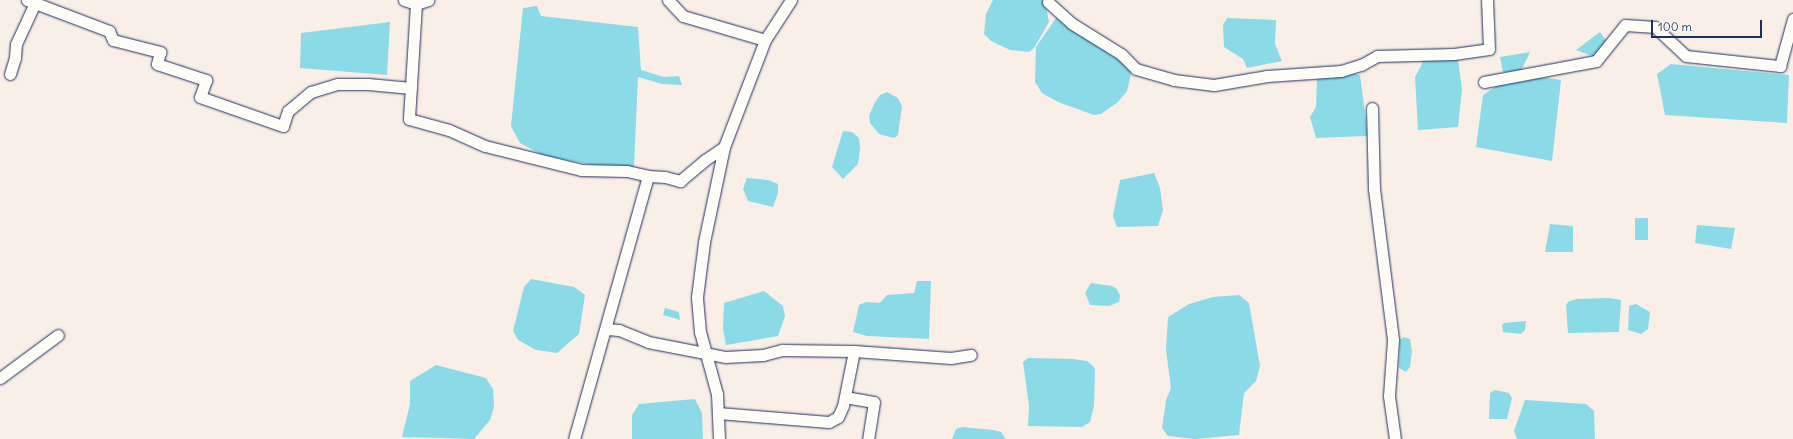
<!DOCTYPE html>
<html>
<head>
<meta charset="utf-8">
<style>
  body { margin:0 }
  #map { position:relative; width:1793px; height:439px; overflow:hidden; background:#faefe6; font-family:Delius,sans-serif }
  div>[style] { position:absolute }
  .water>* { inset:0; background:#8bdae8; transform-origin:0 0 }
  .roads { filter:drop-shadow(0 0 1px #1b2f5e) drop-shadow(0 0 1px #1b2f5e) }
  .minor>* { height:11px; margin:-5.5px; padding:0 5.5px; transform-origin:5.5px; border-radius:5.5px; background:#fdfcf7 }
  span { translate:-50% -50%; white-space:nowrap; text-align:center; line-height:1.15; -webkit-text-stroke:4px #fdfcf7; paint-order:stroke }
  .scale { position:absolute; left:1651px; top:20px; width:111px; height:18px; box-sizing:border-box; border:2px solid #1b2f5e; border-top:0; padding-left:5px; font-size:12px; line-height:14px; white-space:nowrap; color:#1b2f5e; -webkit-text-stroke:3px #fdfcf7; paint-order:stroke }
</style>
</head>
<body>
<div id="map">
  <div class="water">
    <div style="clip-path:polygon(993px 0,1045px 0,1049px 22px,1034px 48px,1029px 52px,1010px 50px,991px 41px,984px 34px,986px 14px)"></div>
    <div style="clip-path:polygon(537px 6px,541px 16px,638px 27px,641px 70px,664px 77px,679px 76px,682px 85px,662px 84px,638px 77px,634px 167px,594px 165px,544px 156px,520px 143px,511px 126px,523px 8px)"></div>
    <div style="clip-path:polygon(1056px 18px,1106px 49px,1129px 68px,1131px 74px,1127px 91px,1118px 102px,1101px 114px,1094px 115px,1058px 102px,1042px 93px,1035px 82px,1036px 47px)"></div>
    <div style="clip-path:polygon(1227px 18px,1276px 20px,1275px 44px,1282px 61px,1247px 68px,1243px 59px,1224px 47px,1223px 25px)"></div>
    <div style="clip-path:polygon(390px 22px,387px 75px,300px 68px,301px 33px)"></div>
    <div style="clip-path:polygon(1600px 32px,1607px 42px,1595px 57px,1576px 50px)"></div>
    <div style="clip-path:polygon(1530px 52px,1521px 71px,1503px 72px,1500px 57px)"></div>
    <div style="clip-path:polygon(1458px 59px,1462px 89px,1458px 127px,1418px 130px,1415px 77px,1424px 60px)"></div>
    <div style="clip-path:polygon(1671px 64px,1789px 75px,1787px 123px,1665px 115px,1657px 74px)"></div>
    <div style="clip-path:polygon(1349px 72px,1360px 75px,1368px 136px,1316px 138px,1310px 117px,1316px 107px,1317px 78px)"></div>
    <div style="clip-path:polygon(1533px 76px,1561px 80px,1552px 161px,1476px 147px,1483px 95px,1506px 80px)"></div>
    <div style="clip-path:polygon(887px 92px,898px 98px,902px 106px,898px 135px,894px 138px,879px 134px,870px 123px,869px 116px,874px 104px,880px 95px)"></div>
    <div style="clip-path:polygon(843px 131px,852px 132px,859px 138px,860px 149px,858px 164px,843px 179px,832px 167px)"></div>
    <div style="clip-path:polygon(1154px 173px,1160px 188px,1163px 210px,1158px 226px,1117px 227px,1113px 216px,1120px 180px)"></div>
    <div style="clip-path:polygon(747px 178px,768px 180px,778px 184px,778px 193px,773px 207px,748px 201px,743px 189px)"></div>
    <div style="left:1648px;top:218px;width:22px;height:13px;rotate:90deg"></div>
    <div style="clip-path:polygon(1550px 224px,1573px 226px,1573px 252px,1545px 252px)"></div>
    <div style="clip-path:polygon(1697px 225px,1735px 228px,1731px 249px,1695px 243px)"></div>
    <div style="clip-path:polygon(531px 279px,574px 287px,585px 295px,579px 334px,557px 353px,536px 350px,518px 340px,513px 331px,524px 287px)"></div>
    <div style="clip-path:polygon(917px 281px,931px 281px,929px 339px,867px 336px,853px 332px,859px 305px,866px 302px,880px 303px,887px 295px,914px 293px)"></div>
    <div style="clip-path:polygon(1091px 283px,1112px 286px,1117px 289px,1120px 296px,1119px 302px,1109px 306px,1090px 305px,1085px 293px)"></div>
    <div style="clip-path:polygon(764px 291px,783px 306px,785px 316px,778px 336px,726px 345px,723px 329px,724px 303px)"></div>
    <div style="clip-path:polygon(1239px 295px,1249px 303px,1260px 366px,1256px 381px,1244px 393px,1239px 435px,1195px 439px,1168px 436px,1162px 428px,1166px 400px,1171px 388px,1166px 350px,1168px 317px,1189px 304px,1213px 297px)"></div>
    <div style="clip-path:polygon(1609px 298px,1621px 300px,1619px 332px,1568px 333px,1566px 305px,1568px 302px,1576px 299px)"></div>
    <div style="clip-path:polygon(1636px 304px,1650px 312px,1648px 329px,1641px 334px,1628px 330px,1629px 306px)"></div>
    <div style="clip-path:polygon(665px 308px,679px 312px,680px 320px,663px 315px)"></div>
    <div style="clip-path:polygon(1526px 321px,1525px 330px,1521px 334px,1503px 332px,1502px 325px,1504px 323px)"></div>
    <div style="clip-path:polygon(1404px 337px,1410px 339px,1412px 351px,1410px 367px,1406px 372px,1399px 368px,1400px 340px)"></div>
    <div style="clip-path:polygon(1028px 358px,1073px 359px,1087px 361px,1095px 368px,1094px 406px,1090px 422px,1082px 427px,1028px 426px,1029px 406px,1023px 362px)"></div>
    <div style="clip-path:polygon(436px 365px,486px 378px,493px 389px,494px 407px,490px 420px,474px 439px,402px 437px,410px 404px,410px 381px)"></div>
    <div style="clip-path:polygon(1495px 390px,1509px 393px,1512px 398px,1507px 419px,1489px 419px,1490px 393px)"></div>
    <div style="clip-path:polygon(695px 399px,702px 413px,703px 439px,632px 439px,632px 415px,639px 404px)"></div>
    <div style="clip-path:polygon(1525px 400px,1586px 404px,1594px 411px,1595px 439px,1517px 439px,1514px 431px)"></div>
    <div style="clip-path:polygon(962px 427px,993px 430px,1001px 432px,1006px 439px,952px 439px,956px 429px)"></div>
  </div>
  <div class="roads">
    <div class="minor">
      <div style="left:27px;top:0;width:88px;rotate:20.7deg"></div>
      <div style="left:109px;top:31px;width:10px;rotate:66deg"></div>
      <div style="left:113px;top:40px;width:49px;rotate:14.3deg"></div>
      <div style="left:160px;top:52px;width:12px;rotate:104deg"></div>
      <div style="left:157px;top:64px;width:52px;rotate:18.1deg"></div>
      <div style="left:206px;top:80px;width:18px;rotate:109deg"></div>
      <div style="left:200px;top:97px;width:88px;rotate:19.3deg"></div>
      <div style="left:283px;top:126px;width:16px;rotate:-72deg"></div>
      <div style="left:288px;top:111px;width:30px;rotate:-40deg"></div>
      <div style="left:311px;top:92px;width:28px;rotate:-17deg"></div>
      <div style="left:338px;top:84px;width:30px"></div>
      <div style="left:368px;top:84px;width:43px;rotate:5.3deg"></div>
      <div style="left:404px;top:0;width:13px;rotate:18deg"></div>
      <div style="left:416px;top:4px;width:115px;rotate:93.5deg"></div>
      <div style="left:409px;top:119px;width:41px;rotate:15.4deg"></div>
      <div style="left:449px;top:130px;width:39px;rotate:24deg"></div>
      <div style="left:485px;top:146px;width:99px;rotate:14deg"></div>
      <div style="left:581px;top:170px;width:46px;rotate:1.2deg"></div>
      <div style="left:627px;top:171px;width:22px;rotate:13deg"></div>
      <div style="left:648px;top:176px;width:273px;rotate:105.7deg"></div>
      <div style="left:668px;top:0;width:22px;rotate:47deg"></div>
      <div style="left:683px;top:16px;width:85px;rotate:16.3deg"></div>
      <div style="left:1048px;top:2px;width:31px;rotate:42deg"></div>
      <div style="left:1071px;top:23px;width:59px;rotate:31.8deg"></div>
      <div style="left:1121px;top:54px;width:21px;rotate:45deg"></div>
      <div style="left:1136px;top:69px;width:40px;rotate:16deg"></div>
      <div style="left:1174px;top:80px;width:40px;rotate:7.1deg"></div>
      <div style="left:1214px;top:85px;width:54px;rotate:-9.6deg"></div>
      <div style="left:1267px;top:76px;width:74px;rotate:-3.9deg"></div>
      <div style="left:1341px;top:71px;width:21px;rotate:-17deg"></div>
      <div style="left:1361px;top:65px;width:18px;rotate:-29deg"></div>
      <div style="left:1377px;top:56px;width:77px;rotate:-1.5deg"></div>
      <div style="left:1454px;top:54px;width:35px;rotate:-8deg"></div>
      <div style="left:1489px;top:49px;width:49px;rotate:-92.3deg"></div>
      <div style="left:416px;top:4px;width:13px;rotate:-18deg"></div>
      <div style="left:10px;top:74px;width:17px;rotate:-73deg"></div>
      <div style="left:15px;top:58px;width:14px;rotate:-86deg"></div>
      <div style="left:16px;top:44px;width:43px;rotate:-65.2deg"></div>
      <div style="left:1484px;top:82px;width:114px;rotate:-10.6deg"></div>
      <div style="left:1596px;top:61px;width:46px;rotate:-51.1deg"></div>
      <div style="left:1625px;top:25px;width:30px;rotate:4deg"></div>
      <div style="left:1655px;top:27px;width:42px;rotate:43.1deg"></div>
      <div style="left:1686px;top:56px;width:95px;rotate:6.1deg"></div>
      <div style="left:1780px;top:66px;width:49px;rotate:-74.5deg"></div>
      <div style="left:1372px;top:108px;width:81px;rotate:88.6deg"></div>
      <div style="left:1374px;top:189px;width:152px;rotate:82.8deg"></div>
      <div style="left:1393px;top:340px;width:56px;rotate:94.1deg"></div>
      <div style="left:1389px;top:396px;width:43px;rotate:82.1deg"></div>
      <div style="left:648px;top:176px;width:17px;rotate:3deg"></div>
      <div style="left:665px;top:177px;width:16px;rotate:15deg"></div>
      <div style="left:680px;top:181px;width:33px;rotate:-40deg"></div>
      <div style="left:705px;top:160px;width:23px;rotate:-34deg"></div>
      <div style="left:607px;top:329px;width:12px;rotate:5deg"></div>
      <div style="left:619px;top:330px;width:31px;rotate:22deg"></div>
      <div style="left:648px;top:342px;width:78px;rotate:11deg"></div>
      <div style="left:725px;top:357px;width:38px;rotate:-3deg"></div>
      <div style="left:763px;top:355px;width:20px;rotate:-15deg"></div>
      <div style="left:782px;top:350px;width:72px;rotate:0.8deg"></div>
      <div style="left:854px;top:351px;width:97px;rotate:4.1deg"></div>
      <div style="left:951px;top:358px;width:20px;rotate:-9deg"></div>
      <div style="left:0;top:378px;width:72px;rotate:-36.6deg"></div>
      <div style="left:845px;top:397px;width:29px;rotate:10deg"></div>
      <div style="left:874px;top:402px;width:37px;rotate:99deg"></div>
      <div style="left:718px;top:413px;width:111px;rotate:4.6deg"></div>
      <div style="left:829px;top:422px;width:10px;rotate:-29deg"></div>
      <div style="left:838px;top:417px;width:12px;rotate:-66deg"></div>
      <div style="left:843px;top:406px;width:56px;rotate:-78.7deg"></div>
      <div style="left:719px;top:439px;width:45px;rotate:-92.5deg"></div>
      <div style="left:717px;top:394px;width:64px;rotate:-105.3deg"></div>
      <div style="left:700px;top:332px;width:35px;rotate:-95deg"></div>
      <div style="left:697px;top:297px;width:55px;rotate:-82.7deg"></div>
      <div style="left:704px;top:242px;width:97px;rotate:-78.1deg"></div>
      <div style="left:724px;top:147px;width:115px;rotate:-69deg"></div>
      <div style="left:765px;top:40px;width:48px;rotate:-57deg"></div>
    </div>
  </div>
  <div class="scale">100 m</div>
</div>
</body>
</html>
